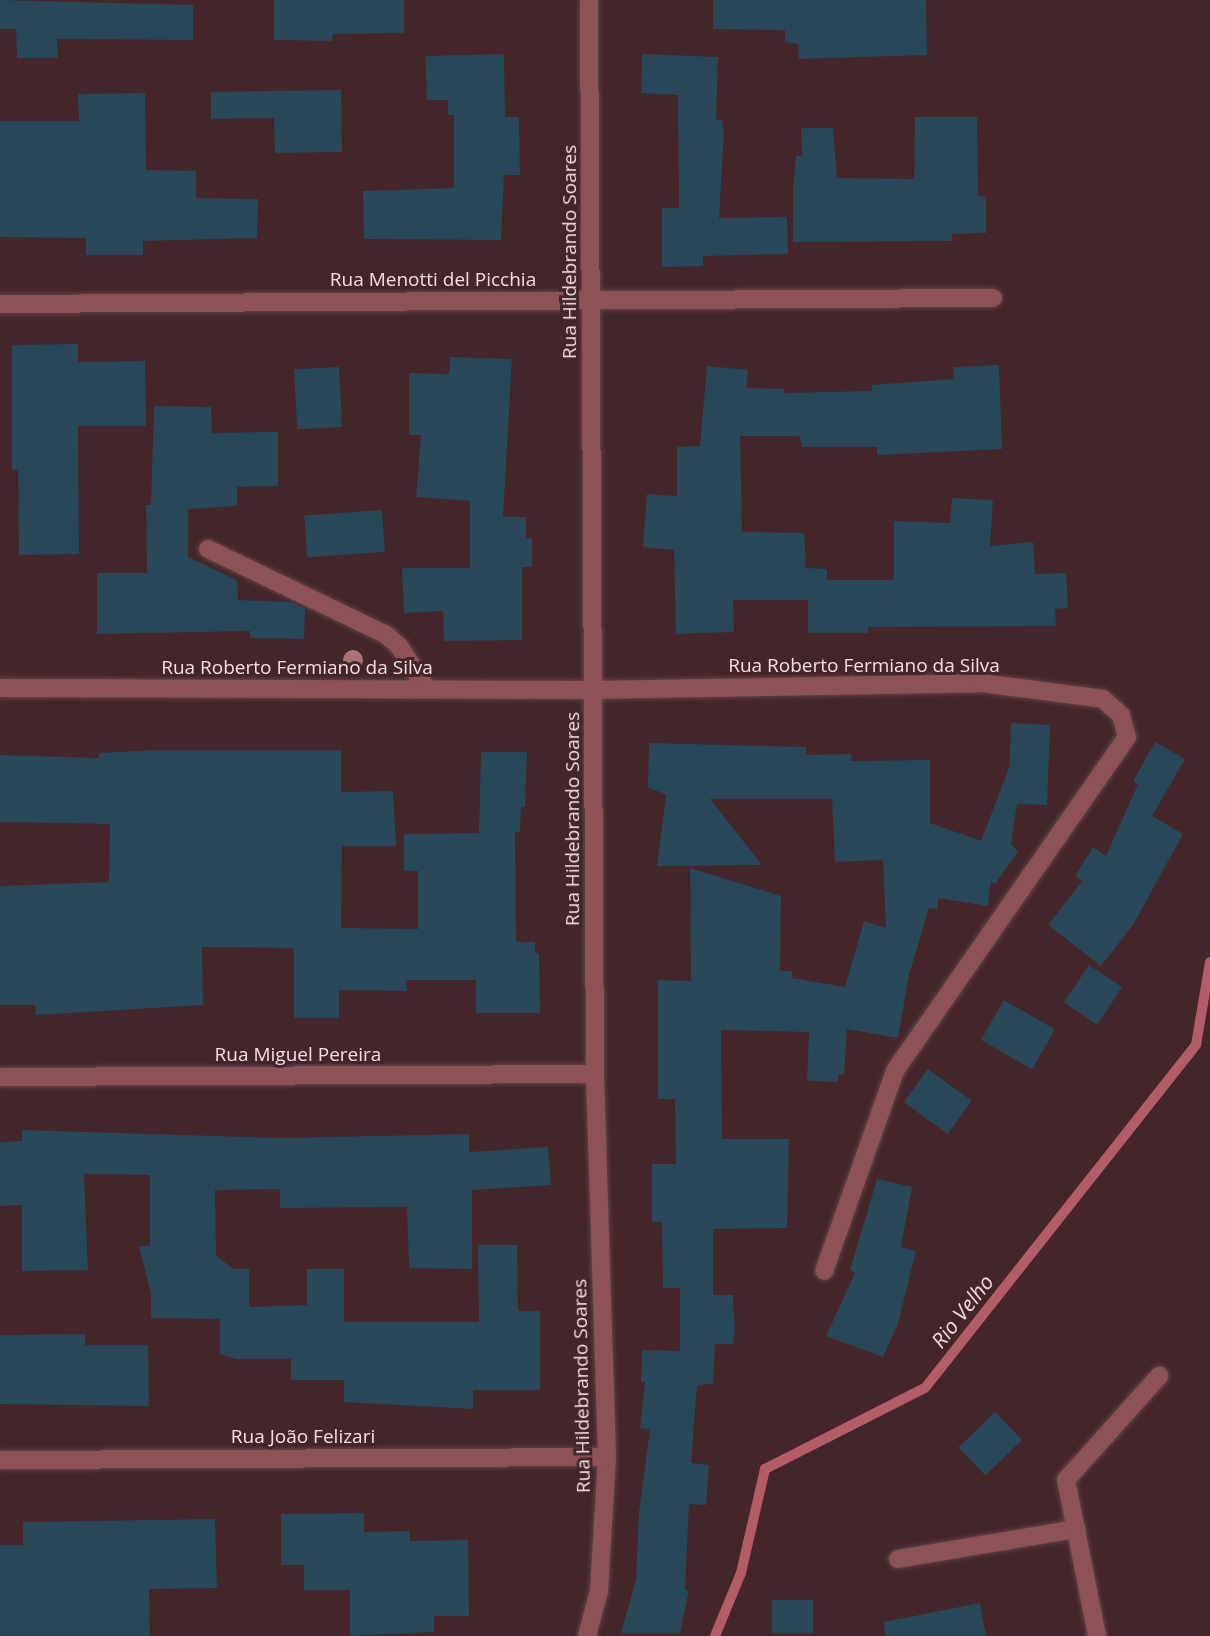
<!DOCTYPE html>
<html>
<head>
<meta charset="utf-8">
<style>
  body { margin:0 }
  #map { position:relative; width:1210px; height:1636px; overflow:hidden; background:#442529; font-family:"Open Sans",sans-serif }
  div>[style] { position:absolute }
  .stream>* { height:10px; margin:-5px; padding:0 5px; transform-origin:5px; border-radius:5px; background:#b35d68 }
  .building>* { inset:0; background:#284759; transform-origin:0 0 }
  .roads { filter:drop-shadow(0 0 2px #604346) drop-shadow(0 0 2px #604346) }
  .minor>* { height:18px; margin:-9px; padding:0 9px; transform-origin:9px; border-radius:9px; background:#8c5258 }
  .trees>* { width:20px; height:20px; margin:-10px; border-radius:50%; background:#a87277 }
  span { translate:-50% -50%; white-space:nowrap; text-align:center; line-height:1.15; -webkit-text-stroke:6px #442529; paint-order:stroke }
  .street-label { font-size:19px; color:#f4dfe0 }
  .water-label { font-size:21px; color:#f4dadc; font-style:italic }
</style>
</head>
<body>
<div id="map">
  <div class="stream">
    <div style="left:715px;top:1636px;width:68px;rotate:-67.6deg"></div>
    <div style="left:741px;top:1573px;width:107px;rotate:-77deg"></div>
    <div style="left:765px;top:1469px;width:179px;rotate:-26.9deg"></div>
    <div style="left:925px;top:1388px;width:437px;rotate:-51.7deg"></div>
    <div style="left:1196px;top:1045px;width:84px;rotate:-80.4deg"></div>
  </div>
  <div class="building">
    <div style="clip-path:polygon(0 0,193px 5px,193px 40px,57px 39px,58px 58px,17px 58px,16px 29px,0 29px)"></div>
    <div style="clip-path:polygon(274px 0,404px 0,404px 33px,333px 34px,332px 41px,274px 40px)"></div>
    <div style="clip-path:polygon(713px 0,926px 0,927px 55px,799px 59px,798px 44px,785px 42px,785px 30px,713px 29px)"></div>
    <div style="clip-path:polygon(504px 54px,505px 117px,519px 117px,520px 175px,504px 175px,501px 240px,364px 239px,363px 191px,454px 188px,454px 115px,448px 115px,448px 100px,427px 100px,425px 56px)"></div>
    <div style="clip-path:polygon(642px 54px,718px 57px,716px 120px,722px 120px,724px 133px,719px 218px,787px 217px,788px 254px,703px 256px,703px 266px,662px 267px,662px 208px,679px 208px,678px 95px,641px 93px)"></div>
    <div style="clip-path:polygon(341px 90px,342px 152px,275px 153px,274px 118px,211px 119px,211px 92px)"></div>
    <div style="clip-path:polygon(145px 93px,146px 170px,196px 171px,196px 198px,258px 199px,257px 238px,143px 241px,143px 255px,86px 255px,86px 238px,0 237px,0 121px,79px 121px,78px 94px)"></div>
    <div style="clip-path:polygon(915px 117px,977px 117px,978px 196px,986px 197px,986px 233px,952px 234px,952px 241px,793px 242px,793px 185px,796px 156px,802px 156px,801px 128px,833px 128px,837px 178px,914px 179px)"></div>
    <div style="clip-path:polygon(78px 344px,78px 362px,145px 361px,146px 426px,78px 426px,79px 554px,19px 555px,18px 471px,12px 469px,12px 345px)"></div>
    <div style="clip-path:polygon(450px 357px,512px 359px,503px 517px,526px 517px,526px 538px,532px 538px,532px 567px,522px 567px,522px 640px,444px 641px,443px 611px,404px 613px,402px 568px,470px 568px,470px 501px,416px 497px,421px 435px,409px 435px,409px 373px,449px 374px)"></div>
    <div style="clip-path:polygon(999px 365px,1002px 449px,877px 455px,877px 447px,802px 447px,799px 436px,740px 436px,742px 532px,804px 533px,806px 568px,827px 569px,827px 580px,894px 580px,894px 521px,950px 523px,952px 498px,993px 500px,990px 546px,1033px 542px,1035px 574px,1066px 573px,1068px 608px,1055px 609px,1056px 626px,868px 627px,868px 633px,808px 633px,808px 600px,733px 600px,734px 632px,676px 634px,674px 550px,643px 547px,647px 494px,677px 496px,677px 447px,700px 446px,707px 366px,748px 370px,746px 388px,784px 389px,785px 393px,872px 391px,872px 385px,954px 379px,953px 367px)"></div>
    <div style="left:339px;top:367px;width:60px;height:45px;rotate:87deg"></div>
    <div style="clip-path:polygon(154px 406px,211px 407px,212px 433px,278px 432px,278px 486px,237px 487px,237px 506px,188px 509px,188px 557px,237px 580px,238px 600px,292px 602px,305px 608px,304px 639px,250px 638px,250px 631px,97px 634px,97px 573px,147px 573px,146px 505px,151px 505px)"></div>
    <div style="left:382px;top:510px;width:42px;height:78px;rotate:86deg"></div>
    <div style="clip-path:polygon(1011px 723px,1050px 725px,1047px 805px,1017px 804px,1011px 844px,1018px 852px,995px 884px,991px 881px,988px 906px,938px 898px,938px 909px,929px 908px,909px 975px,898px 1038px,847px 1029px,844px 1074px,838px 1075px,838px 1082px,807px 1081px,809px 1032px,721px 1030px,722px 1139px,789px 1139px,787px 1228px,713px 1229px,713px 1295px,733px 1295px,735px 1331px,733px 1344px,715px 1344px,713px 1383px,697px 1386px,691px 1463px,709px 1465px,706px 1505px,689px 1504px,685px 1590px,689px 1590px,680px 1633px,621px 1633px,636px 1580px,639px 1512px,650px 1429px,640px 1428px,645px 1382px,641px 1382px,642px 1350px,680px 1351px,680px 1288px,663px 1288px,662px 1222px,652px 1222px,652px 1164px,676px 1164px,675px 1099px,658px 1099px,658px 980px,691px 981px,690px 868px,781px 896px,780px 971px,792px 971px,792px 978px,845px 987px,864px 921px,886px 928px,883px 860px,835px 862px,832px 799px,710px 799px,762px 865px,657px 866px,666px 795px,648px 787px,649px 743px,806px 747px,806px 755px,851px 754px,851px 761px,930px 760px,930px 823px,981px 841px,1009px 768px)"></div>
    <div style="clip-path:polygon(1155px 742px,1185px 759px,1152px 816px,1183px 834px,1133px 925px,1101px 966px,1048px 925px,1082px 881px,1075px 876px,1093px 847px,1106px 856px,1138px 784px,1133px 781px)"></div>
    <div style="clip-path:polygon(156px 750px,341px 750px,341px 792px,393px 791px,396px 846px,342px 846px,341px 928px,418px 929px,418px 871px,404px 871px,404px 834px,479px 833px,481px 752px,527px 752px,525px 807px,521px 807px,520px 832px,515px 832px,516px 942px,535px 942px,535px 953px,539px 953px,540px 1013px,476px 1013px,476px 980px,406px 980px,407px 991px,339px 990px,339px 1018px,294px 1018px,294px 948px,202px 947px,203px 1005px,36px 1015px,35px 1005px,0 1005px,0 886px,109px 882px,110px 824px,0 822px,0 755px,99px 758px,99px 753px)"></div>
    <div style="left:1089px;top:965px;width:40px;height:45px;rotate:34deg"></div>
    <div style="left:1004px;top:1000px;width:59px;height:46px;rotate:30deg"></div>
    <div style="left:928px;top:1069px;width:54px;height:41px;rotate:36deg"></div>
    <div style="clip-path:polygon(22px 1130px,279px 1138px,469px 1134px,469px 1152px,548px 1147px,551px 1185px,472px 1190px,472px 1269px,409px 1268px,407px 1207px,280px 1208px,280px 1189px,215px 1190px,216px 1256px,234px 1269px,249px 1269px,249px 1307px,307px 1305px,307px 1269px,344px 1269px,344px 1322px,479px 1322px,478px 1245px,517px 1245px,518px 1311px,540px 1311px,540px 1390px,473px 1390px,473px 1409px,344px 1402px,344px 1380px,291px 1380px,291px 1359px,236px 1359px,220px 1354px,220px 1319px,151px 1318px,151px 1293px,139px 1246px,150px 1246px,150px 1175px,84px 1174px,88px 1270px,22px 1271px,22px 1205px,0 1206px,0 1142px,22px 1141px)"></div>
    <div style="clip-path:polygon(877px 1179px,912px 1187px,901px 1247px,916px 1251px,898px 1324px,883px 1357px,826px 1336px,855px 1273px,850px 1270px)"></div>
    <div style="clip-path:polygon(85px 1334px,85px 1345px,148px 1345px,149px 1406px,0 1404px,0 1335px)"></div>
    <div style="left:995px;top:1412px;width:39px;height:51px;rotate:46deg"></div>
    <div style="clip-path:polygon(364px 1513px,364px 1532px,410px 1531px,410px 1541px,468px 1540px,469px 1616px,434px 1616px,434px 1632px,350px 1636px,350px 1590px,304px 1590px,304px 1565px,281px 1565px,281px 1514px)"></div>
    <div style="clip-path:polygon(215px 1519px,217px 1588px,149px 1589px,150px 1636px,0 1636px,0 1545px,23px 1545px,23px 1522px)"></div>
    <div style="left:772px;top:1600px;width:41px;height:33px"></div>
    <div style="clip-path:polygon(980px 1603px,986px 1636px,885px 1636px,884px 1622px)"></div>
  </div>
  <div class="roads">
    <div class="minor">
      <div style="left:0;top:304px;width:993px;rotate:-0.35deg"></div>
      <div style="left:208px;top:549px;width:196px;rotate:25.7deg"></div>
      <div style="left:385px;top:634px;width:18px;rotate:41deg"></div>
      <div style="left:399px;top:646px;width:51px;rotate:56.9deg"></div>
      <div style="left:0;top:688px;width:593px;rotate:0.19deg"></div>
      <div style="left:593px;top:690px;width:389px;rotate:-1deg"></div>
      <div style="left:982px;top:683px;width:122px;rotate:7.5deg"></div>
      <div style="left:1103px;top:699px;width:24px;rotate:42deg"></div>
      <div style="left:1121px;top:715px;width:23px;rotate:75deg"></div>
      <div style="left:1127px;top:737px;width:407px;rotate:124.8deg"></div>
      <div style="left:895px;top:1071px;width:212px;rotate:109.5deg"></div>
      <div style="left:0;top:1077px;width:595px;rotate:-0.29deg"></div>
      <div style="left:0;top:1460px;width:607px;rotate:-0.28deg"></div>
      <div style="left:898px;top:1559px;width:181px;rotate:-9.6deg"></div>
      <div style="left:587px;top:1636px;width:47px;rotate:-75.1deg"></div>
      <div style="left:599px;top:1591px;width:134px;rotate:-86.6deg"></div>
      <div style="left:607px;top:1457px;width:383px;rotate:-91.8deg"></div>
      <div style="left:595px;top:1074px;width:1074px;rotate:-90.32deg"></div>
      <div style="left:1097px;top:1636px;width:159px;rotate:-101.2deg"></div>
      <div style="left:1066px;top:1480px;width:140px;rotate:-48.2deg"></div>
    </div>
  </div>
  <div class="trees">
    <div style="left:353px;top:660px"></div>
  </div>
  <div class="street-label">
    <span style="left:570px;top:252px;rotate:-90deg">Rua Hildebrando Soares</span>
    <span style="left:433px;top:280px">Rua Menotti del Picchia</span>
    <span style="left:864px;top:666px">Rua Roberto Fermiano da Silva</span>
    <span style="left:297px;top:668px">Rua Roberto Fermiano da Silva</span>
    <span style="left:573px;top:819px;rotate:-90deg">Rua Hildebrando Soares</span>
    <span style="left:298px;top:1055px">Rua Miguel Pereira</span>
    <span style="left:582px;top:1386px;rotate:-91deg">Rua Hildebrando Soares</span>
    <span style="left:303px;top:1437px">Rua João Felizari</span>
  </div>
  <div class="water-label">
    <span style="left:962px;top:1311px;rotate:-52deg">Rio Velho</span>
  </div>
</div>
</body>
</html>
